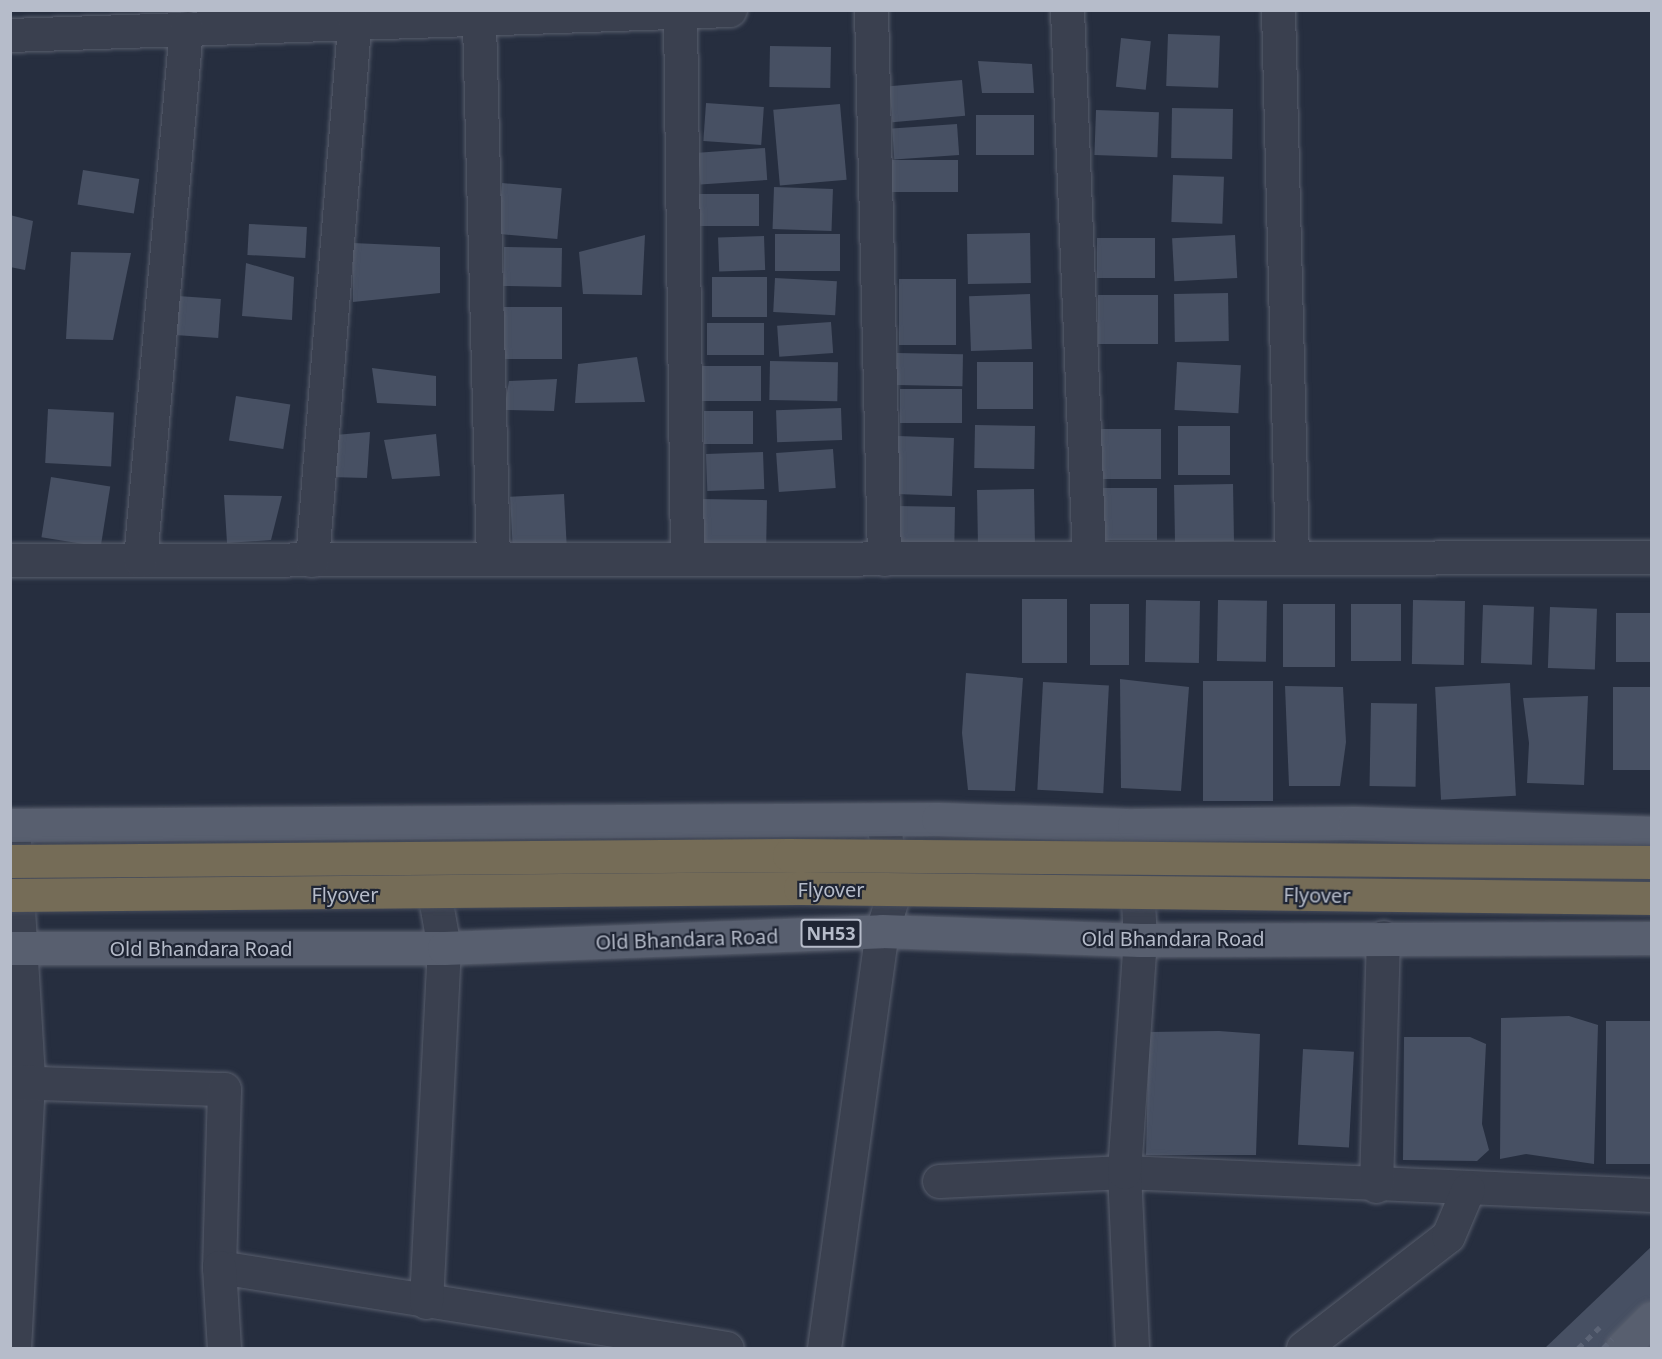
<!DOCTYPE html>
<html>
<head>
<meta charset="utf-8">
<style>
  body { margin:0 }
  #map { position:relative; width:1662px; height:1359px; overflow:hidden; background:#262e3f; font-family:"Noto Sans",sans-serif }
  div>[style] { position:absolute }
  .building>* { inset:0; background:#475063; transform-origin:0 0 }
  .roads { filter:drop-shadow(0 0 2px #585e6d) drop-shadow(0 0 2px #585e6d) }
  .minor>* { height:33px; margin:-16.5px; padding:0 16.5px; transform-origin:16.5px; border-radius:16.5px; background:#3a404f }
  .major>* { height:33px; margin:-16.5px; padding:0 16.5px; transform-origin:16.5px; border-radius:16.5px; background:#585f6f }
  .rail>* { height:4.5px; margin-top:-2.25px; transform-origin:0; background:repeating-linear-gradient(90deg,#5c6476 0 6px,transparent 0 12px) }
  .bridges { filter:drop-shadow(0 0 2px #454b5a) drop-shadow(0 0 2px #454b5a) }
  .highway-bridge>* { height:33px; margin:-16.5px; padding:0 16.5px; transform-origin:16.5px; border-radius:16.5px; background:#756c57 }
  span { translate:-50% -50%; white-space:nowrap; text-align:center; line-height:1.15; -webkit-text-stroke:4.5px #1f2534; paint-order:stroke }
  .shield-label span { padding:2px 4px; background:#1f2534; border:2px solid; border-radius:4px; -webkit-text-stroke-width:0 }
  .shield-label { font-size:18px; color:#b6bcca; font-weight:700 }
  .street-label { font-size:20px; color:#b6bcca }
  .frame { position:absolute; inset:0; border:12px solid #b6bcca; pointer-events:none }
</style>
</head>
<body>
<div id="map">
  <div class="building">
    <div style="left:1168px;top:34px;width:52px;height:52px;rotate:2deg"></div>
    <div style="left:1121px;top:38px;width:30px;height:49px;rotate:6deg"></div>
    <div style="left:770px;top:46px;width:61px;height:41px;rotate:1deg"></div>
    <div style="clip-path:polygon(978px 61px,1032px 64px,1034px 93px,982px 93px)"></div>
    <div style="left:962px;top:80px;width:36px;height:73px;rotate:85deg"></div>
    <div style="left:706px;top:103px;width:58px;height:38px;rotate:4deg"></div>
    <div style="left:840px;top:104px;width:76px;height:67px;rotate:85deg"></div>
    <div style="left:1172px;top:108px;width:61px;height:50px;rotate:1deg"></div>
    <div style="left:1096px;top:110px;width:63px;height:45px;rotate:2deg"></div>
    <div style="left:976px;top:115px;width:58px;height:40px"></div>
    <div style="left:957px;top:124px;width:31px;height:65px;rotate:86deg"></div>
    <div style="left:765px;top:148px;width:32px;height:67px;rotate:86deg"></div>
    <div style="left:958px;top:160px;width:32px;height:66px;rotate:90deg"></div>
    <div style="left:83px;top:170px;width:57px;height:35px;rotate:9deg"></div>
    <div style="left:1173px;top:175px;width:51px;height:47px;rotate:2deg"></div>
    <div style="left:502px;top:183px;width:60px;height:51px;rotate:5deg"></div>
    <div style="left:774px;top:187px;width:59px;height:42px;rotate:2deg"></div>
    <div style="left:699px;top:194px;width:60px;height:32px"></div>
    <div style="clip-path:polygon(10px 215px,33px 221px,25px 270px,10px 267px)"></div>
    <div style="left:249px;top:224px;width:58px;height:31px;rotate:3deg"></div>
    <div style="left:1030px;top:233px;width:50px;height:63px;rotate:89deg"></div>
    <div style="left:775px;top:234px;width:65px;height:37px"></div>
    <div style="clip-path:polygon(645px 235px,642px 295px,583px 294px,579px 252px)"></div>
    <div style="left:1235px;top:235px;width:43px;height:63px;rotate:87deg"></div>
    <div style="left:764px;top:236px;width:34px;height:46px;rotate:88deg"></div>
    <div style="left:1097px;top:238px;width:58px;height:40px"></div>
    <div style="clip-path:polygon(353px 243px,440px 247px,440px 293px,353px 302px)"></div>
    <div style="left:562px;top:248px;width:39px;height:58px;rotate:91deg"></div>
    <div style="clip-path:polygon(71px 252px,131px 253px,113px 340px,66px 339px)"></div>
    <div style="clip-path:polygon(246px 263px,294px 277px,292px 320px,242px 316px)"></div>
    <div style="left:712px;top:277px;width:55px;height:40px"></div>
    <div style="left:775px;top:278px;width:62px;height:34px;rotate:3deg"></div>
    <div style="left:899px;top:279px;width:57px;height:66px"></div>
    <div style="left:1228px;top:293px;width:48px;height:54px;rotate:89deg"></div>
    <div style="left:1030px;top:294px;width:55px;height:61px;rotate:88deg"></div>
    <div style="left:1158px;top:295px;width:49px;height:60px;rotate:90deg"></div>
    <div style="left:178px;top:296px;width:43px;height:39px;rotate:4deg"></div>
    <div style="left:504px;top:307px;width:58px;height:52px"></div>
    <div style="left:831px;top:322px;width:31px;height:54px;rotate:86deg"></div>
    <div style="left:707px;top:323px;width:57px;height:32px"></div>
    <div style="left:897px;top:353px;width:66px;height:32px;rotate:1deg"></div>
    <div style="clip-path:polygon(637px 357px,645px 402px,575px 403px,578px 364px)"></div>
    <div style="left:770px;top:361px;width:68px;height:39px;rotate:1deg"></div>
    <div style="left:977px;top:362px;width:56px;height:47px"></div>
    <div style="left:1177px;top:362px;width:64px;height:48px;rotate:3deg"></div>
    <div style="left:698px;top:366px;width:63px;height:35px"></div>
    <div style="clip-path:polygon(372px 368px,436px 376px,436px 406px,377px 403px)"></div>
    <div style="clip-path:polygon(557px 379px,554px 411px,504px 410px,509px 381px)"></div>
    <div style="left:900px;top:389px;width:62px;height:34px"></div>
    <div style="left:236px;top:396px;width:55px;height:45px;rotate:9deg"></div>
    <div style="left:841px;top:408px;width:32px;height:65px;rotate:88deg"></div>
    <div style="left:48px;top:409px;width:66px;height:54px;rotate:3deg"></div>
    <div style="left:704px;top:411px;width:49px;height:33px"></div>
    <div style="left:975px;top:425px;width:60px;height:43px;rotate:1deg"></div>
    <div style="left:1178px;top:426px;width:52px;height:49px"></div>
    <div style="left:1099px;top:429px;width:62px;height:50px"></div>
    <div style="clip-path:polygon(370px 432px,367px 478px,329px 477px,335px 435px)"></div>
    <div style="clip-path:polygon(436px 434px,440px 476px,392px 479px,384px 440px)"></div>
    <div style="left:898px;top:436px;width:56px;height:58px;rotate:2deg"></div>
    <div style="left:833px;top:449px;width:39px;height:57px;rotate:86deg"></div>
    <div style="left:763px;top:452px;width:37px;height:57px;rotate:88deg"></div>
    <div style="left:51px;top:477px;width:60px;height:61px;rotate:9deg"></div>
    <div style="left:1233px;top:484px;width:57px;height:59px;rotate:89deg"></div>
    <div style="left:1096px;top:488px;width:61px;height:52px"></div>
    <div style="left:1034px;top:489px;width:54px;height:57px;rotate:89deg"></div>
    <div style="left:564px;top:494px;width:50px;height:54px;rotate:87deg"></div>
    <div style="clip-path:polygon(224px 495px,282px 496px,271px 540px,227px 543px)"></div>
    <div style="left:700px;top:499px;width:67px;height:53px;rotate:1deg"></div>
    <div style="left:955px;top:507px;width:40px;height:58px;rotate:91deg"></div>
    <div style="left:1022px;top:599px;width:45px;height:64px"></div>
    <div style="left:1146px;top:600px;width:54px;height:62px;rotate:1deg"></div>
    <div style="left:1218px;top:600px;width:49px;height:61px;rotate:1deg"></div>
    <div style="left:1413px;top:600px;width:52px;height:64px;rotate:1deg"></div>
    <div style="left:1090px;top:604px;width:39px;height:61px"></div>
    <div style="left:1335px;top:604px;width:63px;height:52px;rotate:90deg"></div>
    <div style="left:1351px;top:604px;width:50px;height:57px"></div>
    <div style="left:1483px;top:605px;width:51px;height:58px;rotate:2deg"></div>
    <div style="left:1550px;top:607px;width:47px;height:61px;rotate:2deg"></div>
    <div style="left:1616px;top:613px;width:36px;height:49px"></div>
    <div style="clip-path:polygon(966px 673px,1023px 678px,1015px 791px,968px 790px,962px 733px)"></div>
    <div style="clip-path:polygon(1120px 679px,1189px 687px,1181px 791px,1121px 788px)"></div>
    <div style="left:1203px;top:681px;width:70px;height:120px"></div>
    <div style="left:1043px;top:682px;width:66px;height:108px;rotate:3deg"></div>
    <div style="left:1510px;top:683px;width:113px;height:75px;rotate:87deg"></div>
    <div style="clip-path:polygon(1285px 686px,1343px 687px,1346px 742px,1340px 786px,1289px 786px)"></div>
    <div style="left:1613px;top:687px;width:39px;height:83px"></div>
    <div style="clip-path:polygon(1588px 696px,1584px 785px,1527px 783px,1529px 743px,1523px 698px)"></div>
    <div style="left:1371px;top:703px;width:46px;height:83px;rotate:1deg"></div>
    <div style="clip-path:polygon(1569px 1016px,1598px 1025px,1594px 1164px,1526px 1154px,1500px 1159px,1501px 1018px)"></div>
    <div style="left:1606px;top:1021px;width:46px;height:143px"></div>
    <div style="clip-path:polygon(1219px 1031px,1260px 1034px,1256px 1155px,1146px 1155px,1149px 1032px)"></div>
    <div style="clip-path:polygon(1404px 1037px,1470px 1037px,1486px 1044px,1482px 1124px,1489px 1150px,1477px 1161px,1403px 1160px)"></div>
    <div style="left:1303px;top:1049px;width:51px;height:96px;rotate:3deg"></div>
    <div style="clip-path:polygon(1652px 1246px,1652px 1348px,1545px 1348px)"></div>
  </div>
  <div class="roads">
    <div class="minor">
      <div style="left:871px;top:10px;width:549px;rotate:88.64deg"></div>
      <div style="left:1067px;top:10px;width:548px;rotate:87.7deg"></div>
      <div style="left:1278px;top:10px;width:548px;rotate:88.54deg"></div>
      <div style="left:680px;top:14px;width:545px;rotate:89.26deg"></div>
      <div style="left:479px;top:22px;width:537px;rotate:88.51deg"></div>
      <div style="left:10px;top:35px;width:720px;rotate:-1.99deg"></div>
      <div style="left:10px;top:560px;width:1642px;rotate:-0.1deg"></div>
      <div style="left:140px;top:560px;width:534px;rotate:-85.06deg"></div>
      <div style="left:312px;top:560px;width:536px;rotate:-85.5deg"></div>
      <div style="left:13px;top:825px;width:256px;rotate:86.6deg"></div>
      <div style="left:28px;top:1081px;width:267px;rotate:93deg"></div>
      <div style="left:10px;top:1082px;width:214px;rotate:1.9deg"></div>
      <div style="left:224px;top:1089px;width:178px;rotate:91.6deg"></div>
      <div style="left:219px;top:1267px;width:514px;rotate:9.06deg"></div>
      <div style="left:939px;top:1181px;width:185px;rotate:-2.8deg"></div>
      <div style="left:1124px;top:1172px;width:529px;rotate:2.49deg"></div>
      <div style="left:1376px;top:1186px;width:249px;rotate:-88.4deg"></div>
      <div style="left:219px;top:1267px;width:81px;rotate:86.5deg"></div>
      <div style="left:426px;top:1302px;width:354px;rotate:-87.1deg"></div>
      <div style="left:444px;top:948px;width:85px;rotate:-100.1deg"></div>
      <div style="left:824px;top:1348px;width:421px;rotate:-82.1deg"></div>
      <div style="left:882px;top:931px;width:41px;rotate:-72.9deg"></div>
      <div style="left:894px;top:892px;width:72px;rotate:-98.8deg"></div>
      <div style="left:1132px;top:1348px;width:176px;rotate:-92.6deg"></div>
      <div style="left:1124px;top:1172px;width:233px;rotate:-86.1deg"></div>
      <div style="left:1140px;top:940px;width:77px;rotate:-93deg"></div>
      <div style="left:1303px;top:1348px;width:183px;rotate:-37.7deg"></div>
      <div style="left:1448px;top:1236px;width:51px;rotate:-66.9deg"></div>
    </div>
    <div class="major">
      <div style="left:10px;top:825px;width:928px;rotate:-0.37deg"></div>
      <div style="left:938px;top:819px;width:196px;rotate:1.8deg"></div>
      <div style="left:1134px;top:825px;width:221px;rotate:-0.5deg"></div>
      <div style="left:1355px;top:823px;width:297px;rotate:1.9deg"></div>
      <div style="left:10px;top:948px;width:434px"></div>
      <div style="left:444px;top:948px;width:438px;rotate:-2.2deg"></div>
      <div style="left:882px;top:931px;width:258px;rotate:2deg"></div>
      <div style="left:1140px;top:940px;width:512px;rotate:-0.22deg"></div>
      <div style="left:1622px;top:1348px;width:42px;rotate:-45deg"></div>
    </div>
  </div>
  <div class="rail">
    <div style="left:1578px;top:1348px;width:30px;rotate:-44deg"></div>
    <div style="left:1603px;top:1348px;width:13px;rotate:-45deg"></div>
  </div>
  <div class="bridges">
    <div class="highway-bridge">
      <div style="left:10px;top:861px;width:779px;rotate:-0.44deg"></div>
      <div style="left:789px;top:855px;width:863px;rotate:0.46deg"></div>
      <div style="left:10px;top:895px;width:790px;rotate:-0.51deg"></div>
      <div style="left:800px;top:888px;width:852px;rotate:0.67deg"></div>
    </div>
  </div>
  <div class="shield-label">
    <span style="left:831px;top:933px">NH53</span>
  </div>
  <div class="street-label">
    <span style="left:831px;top:889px">Flyover</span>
    <span style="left:345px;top:894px">Flyover</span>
    <span style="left:1317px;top:895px;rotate:1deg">Flyover</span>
    <span style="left:1173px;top:938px">Old Bhandara Road</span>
    <span style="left:687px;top:939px;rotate:-2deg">Old Bhandara Road</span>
    <span style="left:201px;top:948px">Old Bhandara Road</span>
  </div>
  <div class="frame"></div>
</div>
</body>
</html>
